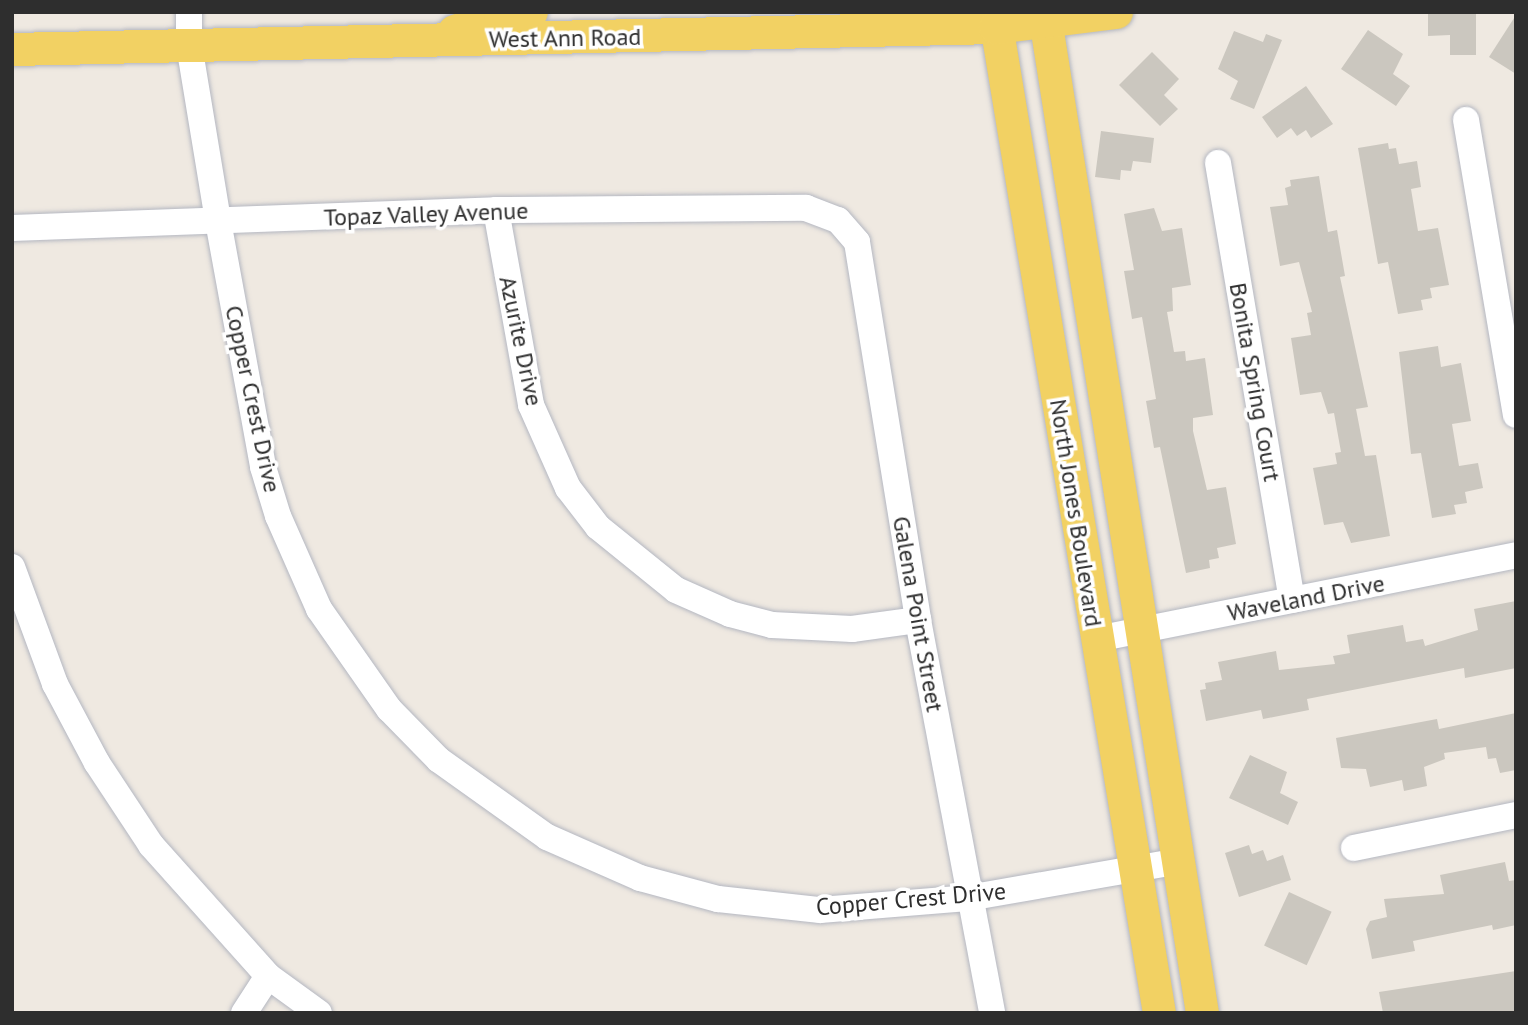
<!DOCTYPE html>
<html>
<head>
<meta charset="utf-8">
<style>
  body { margin:0 }
  #map { position:relative; width:1528px; height:1025px; overflow:hidden; background:#efe9e1; font-family:"PT Sans",sans-serif }
  div>[style] { position:absolute }
  .building>* { inset:0; background:#cbc7bf; transform-origin:0 0 }
  .roads { filter:drop-shadow(0 0 2px #b4b7c1) drop-shadow(0 0 2px #b4b7c1) }
  .minor>* { height:26px; margin:-13px; padding:0 13px; transform-origin:13px; border-radius:13px; background:#fff }
  .major>* { height:33px; margin:-16.5px; padding:0 16.5px; transform-origin:16.5px; border-radius:16.5px; background:#f2d163 }
  span { translate:-50% -50%; white-space:nowrap; text-align:center; line-height:1.15; -webkit-text-stroke:7px #fff; paint-order:stroke }
  .street-label { font-size:24px; color:#2e2e2e }
  .frame { position:absolute; inset:0; border:14px solid #2e2e2e; pointer-events:none }
</style>
</head>
<body>
<div id="map">
  <div class="building">
    <div style="clip-path:polygon(1428px 12px,1476px 12px,1476px 55px,1450px 55px,1450px 35px,1428px 36px)"></div>
    <div style="clip-path:polygon(1516px 15px,1516px 74px,1489px 57px)"></div>
    <div style="clip-path:polygon(1368px 30px,1403px 54px,1393px 74px,1410px 86px,1396px 106px,1341px 69px)"></div>
    <div style="clip-path:polygon(1234px 31px,1263px 42px,1266px 34px,1282px 40px,1254px 109px,1230px 99px,1238px 81px,1218px 69px)"></div>
    <div style="clip-path:polygon(1152px 52px,1179px 79px,1164px 95px,1178px 109px,1160px 126px,1119px 85px)"></div>
    <div style="clip-path:polygon(1306px 86px,1333px 124px,1311px 138px,1306px 130px,1297px 136px,1291px 128px,1277px 138px,1262px 117px)"></div>
    <div style="clip-path:polygon(1101px 131px,1154px 138px,1151px 163px,1133px 161px,1131px 171px,1121px 170px,1120px 180px,1095px 177px)"></div>
    <div style="clip-path:polygon(1388px 143px,1389px 149px,1396px 148px,1399px 164px,1417px 161px,1421px 187px,1411px 189px,1418px 231px,1438px 228px,1449px 285px,1430px 288px,1432px 298px,1421px 300px,1423px 310px,1398px 314px,1388px 262px,1378px 264px,1358px 148px)"></div>
    <div style="clip-path:polygon(1319px 176px,1328px 232px,1337px 230px,1345px 276px,1340px 277px,1368px 407px,1356px 409px,1365px 456px,1376px 455px,1390px 536px,1351px 543px,1343px 522px,1324px 525px,1313px 468px,1337px 464px,1335px 453px,1341px 452px,1334px 413px,1328px 414px,1321px 392px,1300px 395px,1291px 338px,1311px 335px,1307px 313px,1312px 312px,1299px 262px,1280px 266px,1270px 207px,1288px 205px,1285px 188px,1291px 186px,1290px 180px)"></div>
    <div style="clip-path:polygon(1154px 208px,1162px 231px,1182px 228px,1191px 285px,1172px 288px,1173px 311px,1167px 312px,1174px 352px,1185px 351px,1186px 361px,1205px 358px,1213px 415px,1193px 418px,1193px 431px,1207px 490px,1226px 487px,1236px 544px,1217px 548px,1219px 558px,1209px 560px,1210px 568px,1186px 573px,1160px 447px,1154px 448px,1146px 401px,1156px 399px,1142px 317px,1132px 319px,1124px 271px,1134px 270px,1124px 214px)"></div>
    <div style="clip-path:polygon(1438px 346px,1441px 367px,1461px 363px,1471px 421px,1452px 424px,1459px 466px,1478px 463px,1483px 488px,1465px 492px,1467px 503px,1454px 505px,1456px 514px,1432px 518px,1421px 453px,1411px 454px,1399px 352px)"></div>
    <div style="clip-path:polygon(1516px 601px,1516px 668px,1465px 678px,1464px 668px,1307px 699px,1309px 710px,1263px 719px,1261px 710px,1206px 721px,1200px 690px,1206px 689px,1205px 683px,1222px 680px,1218px 662px,1276px 651px,1279px 670px,1335px 664px,1333px 656px,1350px 653px,1347px 635px,1403px 625px,1406px 642px,1423px 639px,1425px 646px,1478px 630px,1474px 609px)"></div>
    <div style="clip-path:polygon(1516px 713px,1516px 770px,1500px 773px,1496px 758px,1488px 759px,1486px 747px,1444px 753px,1445px 759px,1424px 767px,1427px 786px,1404px 791px,1402px 780px,1370px 787px,1366px 769px,1341px 768px,1336px 738px,1437px 719px,1439px 729px)"></div>
    <div style="clip-path:polygon(1250px 755px,1287px 772px,1280px 793px,1298px 802px,1288px 825px,1229px 798px)"></div>
    <div style="clip-path:polygon(1249px 845px,1252px 854px,1263px 850px,1267px 861px,1283px 855px,1291px 880px,1239px 897px,1225px 853px)"></div>
    <div style="clip-path:polygon(1505px 862px,1509px 881px,1516px 880px,1516px 925px,1493px 930px,1492px 925px,1413px 941px,1415px 951px,1372px 959px,1366px 929px,1370px 921px,1387px 917px,1384px 899px,1444px 894px,1440px 875px)"></div>
    <div style="left:1289px;top:892px;width:47px;height:59px;rotate:25deg"></div>
    <div style="clip-path:polygon(1516px 971px,1516px 1013px,1383px 1013px,1379px 992px)"></div>
  </div>
  <div class="roads">
    <div class="minor">
      <div style="left:189px;top:12px;width:33px;rotate:90deg"></div>
      <div style="left:189px;top:45px;width:178px;rotate:80.6deg"></div>
      <div style="left:218px;top:221px;width:250px;rotate:79.6deg"></div>
      <div style="left:263px;top:467px;width:51px;rotate:73deg"></div>
      <div style="left:278px;top:516px;width:102px;rotate:66.2deg"></div>
      <div style="left:319px;top:609px;width:122px;rotate:55deg"></div>
      <div style="left:389px;top:709px;width:71px;rotate:45.6deg"></div>
      <div style="left:439px;top:760px;width:133px;rotate:35.5deg"></div>
      <div style="left:547px;top:837px;width:102px;rotate:23.8deg"></div>
      <div style="left:640px;top:878px;width:81px;rotate:15.1deg"></div>
      <div style="left:718px;top:899px;width:103px;rotate:6.2deg"></div>
      <div style="left:820px;top:910px;width:148px;rotate:-4.6deg"></div>
      <div style="left:968px;top:898px;width:210px;rotate:-9.9deg"></div>
      <div style="left:1466px;top:120px;width:299px;rotate:80.4deg"></div>
      <div style="left:1218px;top:163px;width:443px;rotate:80.4deg"></div>
      <div style="left:496px;top:210px;width:198px;rotate:79.8deg"></div>
      <div style="left:531px;top:405px;width:91px;rotate:66deg"></div>
      <div style="left:568px;top:488px;width:49px;rotate:52.4deg"></div>
      <div style="left:598px;top:527px;width:100px;rotate:38.9deg"></div>
      <div style="left:676px;top:590px;width:59px;rotate:24deg"></div>
      <div style="left:730px;top:614px;width:43px;rotate:14.7deg"></div>
      <div style="left:772px;top:625px;width:80px;rotate:2.9deg"></div>
      <div style="left:852px;top:629px;width:67px;rotate:-7.8deg"></div>
      <div style="left:12px;top:228px;width:484px;rotate:-2.1deg"></div>
      <div style="left:496px;top:210px;width:310px;rotate:-0.4deg"></div>
      <div style="left:806px;top:208px;width:34px;rotate:21deg"></div>
      <div style="left:838px;top:220px;width:29px;rotate:49deg"></div>
      <div style="left:857px;top:242px;width:383px;rotate:80.8deg"></div>
      <div style="left:918px;top:620px;width:400px;rotate:79.3deg"></div>
      <div style="left:12px;top:567px;width:125px;rotate:69.8deg"></div>
      <div style="left:55px;top:684px;width:89px;rotate:62deg"></div>
      <div style="left:97px;top:763px;width:98px;rotate:56.6deg"></div>
      <div style="left:151px;top:845px;width:176px;rotate:48.2deg"></div>
      <div style="left:268px;top:976px;width:63px;rotate:36deg"></div>
      <div style="left:1097px;top:639px;width:427px;rotate:-11.3deg"></div>
      <div style="left:1354px;top:848px;width:165px;rotate:-11.5deg"></div>
      <div style="left:244px;top:1013px;width:44px;rotate:-57deg"></div>
    </div>
    <div class="major">
      <div style="left:994px;top:12px;width:1015px;rotate:80.64deg"></div>
      <div style="left:1044px;top:12px;width:1013px;rotate:81.03deg"></div>
      <div style="left:454px;top:31px;width:49px;rotate:-19.2deg"></div>
      <div style="left:500px;top:15px;width:31px;rotate:-6deg"></div>
      <div style="left:12px;top:49px;width:983px;rotate:-1.28deg"></div>
      <div style="left:995px;top:27px;width:122px;rotate:-7.1deg"></div>
    </div>
  </div>
  <div class="street-label">
    <span style="left:565px;top:38px;rotate:-1deg">West Ann Road</span>
    <span style="left:426px;top:214px;rotate:-2deg">Topaz Valley Avenue</span>
    <span style="left:521px;top:341px;rotate:78deg">Azurite Drive</span>
    <span style="left:1255px;top:382px;rotate:80deg">Bonita Spring Court</span>
    <span style="left:253px;top:399px;rotate:78deg">Copper Crest Drive</span>
    <span style="left:1076px;top:513px;rotate:81deg">North Jones Boulevard</span>
    <span style="left:1306px;top:598px;rotate:-11deg">Waveland Drive</span>
    <span style="left:918px;top:614px;rotate:80deg">Galena Point Street</span>
    <span style="left:911px;top:899px;rotate:-5deg">Copper Crest Drive</span>
  </div>
  <div class="frame"></div>
</div>
</body>
</html>
